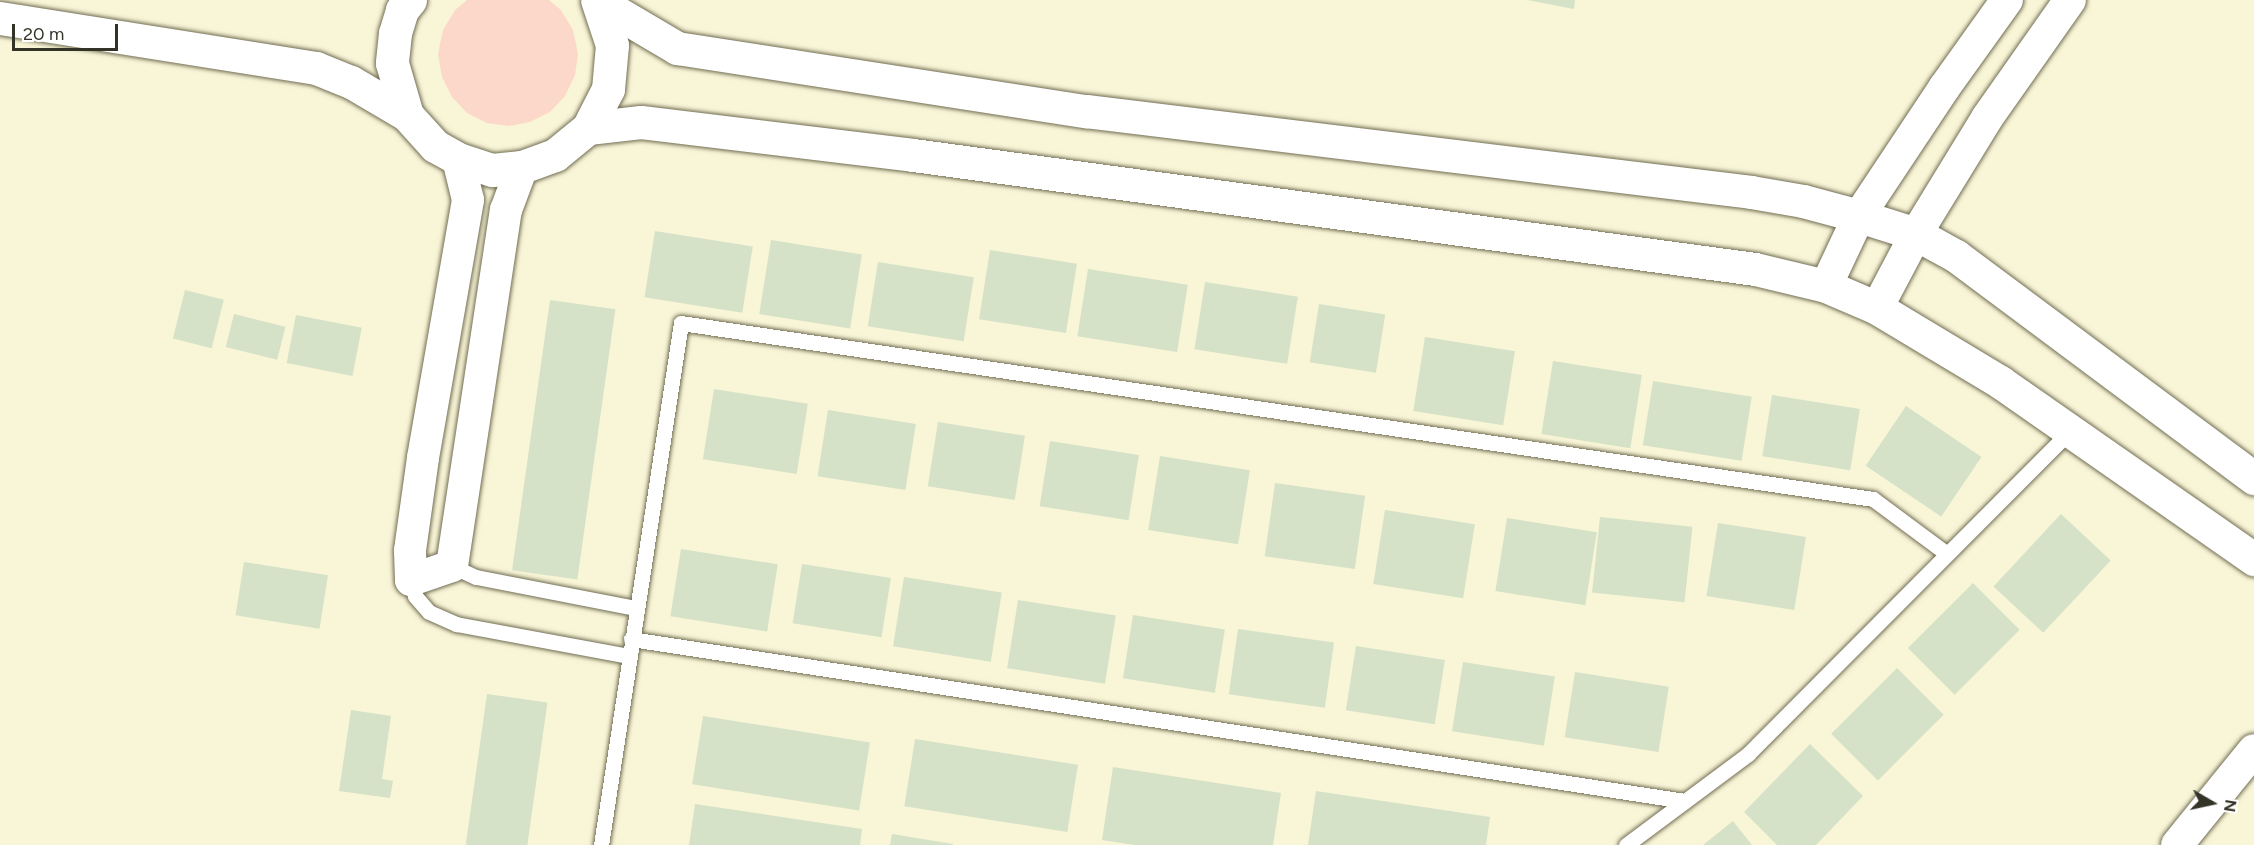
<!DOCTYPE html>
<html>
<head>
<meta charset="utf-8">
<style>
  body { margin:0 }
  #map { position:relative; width:2254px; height:845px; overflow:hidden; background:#f9f5d7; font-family:Figtree,sans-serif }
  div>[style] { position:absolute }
  .green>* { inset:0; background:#fbd8c9 }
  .building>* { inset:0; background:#d5e2c8; transform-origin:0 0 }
  .roads { filter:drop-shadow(0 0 2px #716d53) drop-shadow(0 0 2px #716d53) }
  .lane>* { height:15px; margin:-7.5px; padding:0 7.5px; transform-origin:7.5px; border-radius:7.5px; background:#fff }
  .street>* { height:32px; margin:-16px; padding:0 16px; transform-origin:16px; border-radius:16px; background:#fff }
  .secondary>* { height:33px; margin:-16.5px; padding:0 16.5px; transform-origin:16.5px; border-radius:16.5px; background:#fff }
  span { translate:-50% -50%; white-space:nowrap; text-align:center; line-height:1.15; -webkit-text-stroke:4.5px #fff; paint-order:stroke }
  .north { position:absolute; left:2182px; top:773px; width:60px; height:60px; -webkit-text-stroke:4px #fff; paint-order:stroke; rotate:99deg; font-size:16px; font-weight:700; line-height:24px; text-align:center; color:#343328 }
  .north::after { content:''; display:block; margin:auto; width:21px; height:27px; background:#343328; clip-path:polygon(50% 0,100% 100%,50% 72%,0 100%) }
  .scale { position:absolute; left:12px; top:24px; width:106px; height:27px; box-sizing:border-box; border:3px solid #343328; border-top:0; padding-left:8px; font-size:18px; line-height:21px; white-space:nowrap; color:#343328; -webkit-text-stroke:4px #fff; paint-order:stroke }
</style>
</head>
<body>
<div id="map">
  <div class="green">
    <div style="clip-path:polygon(467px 0,549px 0,561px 10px,573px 30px,578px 54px,575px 75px,565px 96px,550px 112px,530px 122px,509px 126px,487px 123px,467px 113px,452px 97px,442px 77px,438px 54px,443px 30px,455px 10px)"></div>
  </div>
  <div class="building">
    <div style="clip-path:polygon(1527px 0,1575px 0,1574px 9px)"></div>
    <div style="left:655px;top:231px;width:99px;height:67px;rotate:9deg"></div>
    <div style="left:771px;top:240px;width:92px;height:75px;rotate:9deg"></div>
    <div style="left:990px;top:250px;width:88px;height:70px;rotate:9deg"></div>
    <div style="left:878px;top:262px;width:97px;height:65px;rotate:9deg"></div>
    <div style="left:1088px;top:269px;width:101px;height:68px;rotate:9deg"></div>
    <div style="left:1205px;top:282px;width:94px;height:68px;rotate:9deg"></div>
    <div style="left:185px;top:290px;width:40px;height:50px;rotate:14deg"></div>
    <div style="left:550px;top:300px;width:66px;height:273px;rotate:8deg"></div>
    <div style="left:1319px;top:304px;width:67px;height:59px;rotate:9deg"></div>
    <div style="left:234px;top:314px;width:53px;height:34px;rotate:14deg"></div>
    <div style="left:296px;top:315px;width:67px;height:49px;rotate:11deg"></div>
    <div style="left:1425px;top:337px;width:91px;height:75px;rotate:9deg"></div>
    <div style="left:1553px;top:361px;width:90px;height:74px;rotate:9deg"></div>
    <div style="left:1653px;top:381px;width:100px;height:65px;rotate:9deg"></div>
    <div style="left:714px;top:389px;width:95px;height:71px;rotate:9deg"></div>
    <div style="left:1772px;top:395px;width:89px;height:62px;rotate:9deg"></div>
    <div style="left:1906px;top:406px;width:91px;height:72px;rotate:34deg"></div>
    <div style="left:828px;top:410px;width:89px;height:67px;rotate:9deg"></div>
    <div style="left:938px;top:422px;width:88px;height:65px;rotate:9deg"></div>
    <div style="left:1050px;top:441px;width:90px;height:66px;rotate:9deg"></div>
    <div style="left:1160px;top:456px;width:91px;height:75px;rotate:9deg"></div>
    <div style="left:1275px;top:483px;width:91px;height:74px;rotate:8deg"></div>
    <div style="left:1385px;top:510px;width:91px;height:75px;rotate:9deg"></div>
    <div style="left:2061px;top:514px;width:68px;height:99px;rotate:43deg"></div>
    <div style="left:1600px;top:517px;width:93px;height:76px;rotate:6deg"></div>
    <div style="left:1507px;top:518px;width:91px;height:74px;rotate:9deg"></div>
    <div style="left:1718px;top:523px;width:89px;height:74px;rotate:9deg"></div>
    <div style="left:681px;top:549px;width:98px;height:68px;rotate:9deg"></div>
    <div style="left:244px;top:562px;width:85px;height:54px;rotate:9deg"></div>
    <div style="left:802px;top:564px;width:90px;height:60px;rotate:9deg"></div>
    <div style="left:904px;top:577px;width:99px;height:70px;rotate:9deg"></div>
    <div style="left:1973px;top:583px;width:66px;height:92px;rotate:45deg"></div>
    <div style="left:1018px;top:600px;width:99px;height:69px;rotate:9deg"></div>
    <div style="left:1133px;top:615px;width:93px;height:64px;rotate:9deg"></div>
    <div style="left:1238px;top:629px;width:97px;height:66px;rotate:8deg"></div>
    <div style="left:1356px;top:646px;width:90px;height:65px;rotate:9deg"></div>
    <div style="left:1463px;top:662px;width:93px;height:70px;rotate:9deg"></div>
    <div style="left:1897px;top:668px;width:66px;height:93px;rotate:45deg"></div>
    <div style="left:1575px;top:672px;width:95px;height:66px;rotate:9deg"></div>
    <div style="left:487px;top:694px;width:61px;height:152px;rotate:8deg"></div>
    <div style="clip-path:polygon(351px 710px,391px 716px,382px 779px,393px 781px,390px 798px,339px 791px)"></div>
    <div style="left:703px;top:716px;width:169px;height:69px;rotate:9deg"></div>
    <div style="left:915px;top:739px;width:165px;height:68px;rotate:9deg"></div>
    <div style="clip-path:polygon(1810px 744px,1863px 796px,1816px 845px,1777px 845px,1744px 812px)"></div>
    <div style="clip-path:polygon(1113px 767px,1281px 793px,1273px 845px,1134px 845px,1102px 840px)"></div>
    <div style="clip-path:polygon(1316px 791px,1490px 817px,1486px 845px,1308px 845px)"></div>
    <div style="clip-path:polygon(695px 804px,862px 829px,860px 845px,689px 845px)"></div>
    <div style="clip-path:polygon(1733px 821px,1752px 845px,1703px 845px)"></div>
    <div style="clip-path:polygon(892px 834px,953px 844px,953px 845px,890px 845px)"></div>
  </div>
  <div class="roads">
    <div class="lane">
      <div style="left:452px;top:566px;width:26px;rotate:25deg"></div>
      <div style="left:476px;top:577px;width:163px;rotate:11deg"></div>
      <div style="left:411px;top:580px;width:16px;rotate:76deg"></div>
      <div style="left:415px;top:596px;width:21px;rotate:49deg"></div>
      <div style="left:429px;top:612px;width:30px;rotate:24deg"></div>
      <div style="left:456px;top:624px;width:175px;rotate:10.5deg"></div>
      <div style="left:631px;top:639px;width:1066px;rotate:8.74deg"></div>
      <div style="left:601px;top:845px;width:528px;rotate:-81.29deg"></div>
      <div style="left:681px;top:323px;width:1205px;rotate:8.4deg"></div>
      <div style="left:1873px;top:499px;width:92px;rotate:36.6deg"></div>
      <div style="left:1626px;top:845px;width:152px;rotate:-36.7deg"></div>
      <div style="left:1748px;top:754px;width:456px;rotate:-45.1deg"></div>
    </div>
    <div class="street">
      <div style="left:458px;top:159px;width:42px;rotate:76.3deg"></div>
      <div style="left:468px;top:200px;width:262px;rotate:99.9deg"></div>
      <div style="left:423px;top:458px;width:94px;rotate:98deg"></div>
      <div style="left:410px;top:551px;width:29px;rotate:88deg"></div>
      <div style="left:411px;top:580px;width:43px;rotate:-18.9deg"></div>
      <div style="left:452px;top:566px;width:360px;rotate:-81.4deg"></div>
      <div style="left:506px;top:210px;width:46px;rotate:-69.6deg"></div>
      <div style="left:1826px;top:286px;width:77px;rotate:-64.8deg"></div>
      <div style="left:1859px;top:216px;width:154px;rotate:-56.4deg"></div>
      <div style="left:1944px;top:88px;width:108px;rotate:-54.4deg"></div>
      <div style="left:1877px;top:308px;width:84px;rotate:-62.2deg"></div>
      <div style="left:1916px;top:234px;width:136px;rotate:-58.5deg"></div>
      <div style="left:1987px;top:118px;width:144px;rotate:-54.9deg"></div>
      <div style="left:2177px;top:845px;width:122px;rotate:-51deg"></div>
    </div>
    <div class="secondary">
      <div style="left:410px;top:0;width:13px;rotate:129deg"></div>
      <div style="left:402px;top:10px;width:24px;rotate:107deg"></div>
      <div style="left:395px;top:33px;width:30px;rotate:96deg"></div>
      <div style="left:392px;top:63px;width:54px;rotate:73.9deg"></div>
      <div style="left:407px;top:115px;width:42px;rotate:47.9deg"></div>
      <div style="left:435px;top:146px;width:26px;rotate:29deg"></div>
      <div style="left:458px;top:159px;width:36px;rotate:18deg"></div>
      <div style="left:492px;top:170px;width:30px;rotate:-6deg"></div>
      <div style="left:522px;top:167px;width:35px;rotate:-20deg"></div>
      <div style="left:555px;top:155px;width:43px;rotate:-39.3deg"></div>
      <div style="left:588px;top:128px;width:44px;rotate:-62.9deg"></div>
      <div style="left:608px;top:89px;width:44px;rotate:-84.8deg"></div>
      <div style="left:612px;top:45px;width:47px;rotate:-108.4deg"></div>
      <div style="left:599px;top:2px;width:91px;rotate:30.5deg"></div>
      <div style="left:677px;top:48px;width:414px;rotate:8.8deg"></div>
      <div style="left:1086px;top:111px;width:670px;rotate:6.94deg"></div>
      <div style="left:1751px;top:192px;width:53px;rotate:9.8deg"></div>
      <div style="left:1803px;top:201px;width:58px;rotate:15deg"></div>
      <div style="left:1859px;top:216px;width:60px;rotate:17.5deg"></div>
      <div style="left:1916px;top:234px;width:46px;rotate:28.8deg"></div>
      <div style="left:1956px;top:256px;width:372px;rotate:36.7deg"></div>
      <div style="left:0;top:18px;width:320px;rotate:9deg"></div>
      <div style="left:316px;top:68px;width:38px;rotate:22deg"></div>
      <div style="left:351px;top:82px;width:65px;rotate:30.5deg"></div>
      <div style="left:588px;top:128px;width:53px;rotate:-6.5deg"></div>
      <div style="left:641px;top:122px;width:274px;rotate:6.9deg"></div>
      <div style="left:913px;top:155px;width:850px;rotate:7.71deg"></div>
      <div style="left:1755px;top:269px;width:73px;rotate:13.5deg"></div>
      <div style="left:1826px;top:286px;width:56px;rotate:23.3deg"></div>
      <div style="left:1877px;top:308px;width:144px;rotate:31deg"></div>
      <div style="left:2000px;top:382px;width:310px;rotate:34.9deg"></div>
    </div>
  </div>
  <div class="north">N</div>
  <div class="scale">20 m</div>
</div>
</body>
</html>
